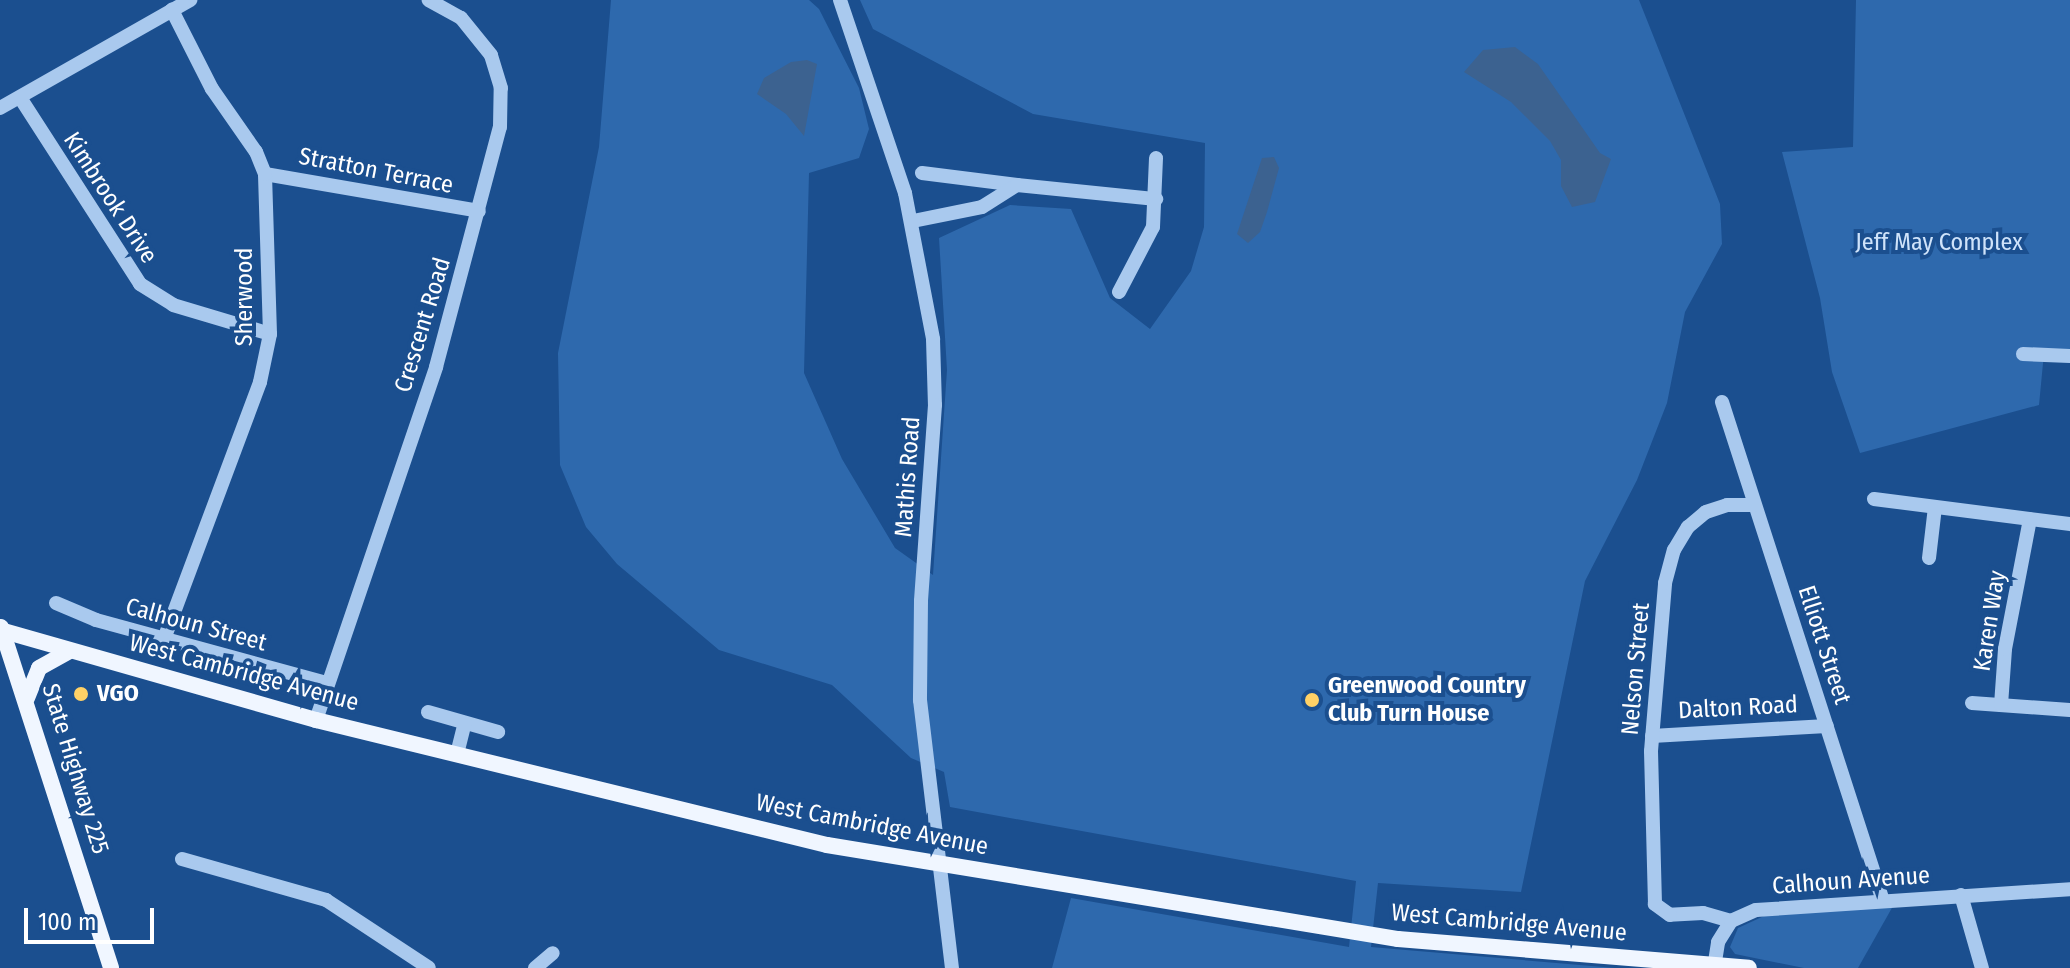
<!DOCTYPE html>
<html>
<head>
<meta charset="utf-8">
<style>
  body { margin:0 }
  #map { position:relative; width:2070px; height:968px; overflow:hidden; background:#1b4f8f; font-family:"Fira Sans Condensed",sans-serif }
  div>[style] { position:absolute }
  .green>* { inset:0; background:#2e69ad }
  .water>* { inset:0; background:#3c6290 }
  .minor>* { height:14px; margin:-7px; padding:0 7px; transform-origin:7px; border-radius:7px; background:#a9c9ee }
  .major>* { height:16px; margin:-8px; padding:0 8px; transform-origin:8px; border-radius:8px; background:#f0f6ff }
  .dots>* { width:22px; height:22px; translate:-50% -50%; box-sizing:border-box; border:4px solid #1b4f8f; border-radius:50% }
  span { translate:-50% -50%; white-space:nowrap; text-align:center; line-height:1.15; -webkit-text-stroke:8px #1b4f8f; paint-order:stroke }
  .street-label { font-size:24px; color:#fff }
  .park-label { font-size:24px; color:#cfe3fa }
  .poi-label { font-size:24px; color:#fff; font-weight:700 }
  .left { translate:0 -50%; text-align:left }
  .scale { position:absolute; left:24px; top:908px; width:130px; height:36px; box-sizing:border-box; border:4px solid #fff; border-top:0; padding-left:10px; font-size:24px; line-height:28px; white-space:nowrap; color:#fff; -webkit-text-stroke:6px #1b4f8f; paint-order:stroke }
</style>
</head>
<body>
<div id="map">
  <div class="green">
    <div style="clip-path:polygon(611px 0,809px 0,819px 9px,859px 88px,869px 129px,859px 158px,809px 173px,804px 373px,842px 459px,895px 548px,933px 575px,947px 370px,939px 238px,1010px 205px,1071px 209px,1110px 298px,1150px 329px,1191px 271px,1204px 227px,1205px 143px,1033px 114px,873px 29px,860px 0,1639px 0,1720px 204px,1722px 244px,1685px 312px,1667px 403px,1637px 480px,1585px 581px,1521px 892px,1378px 883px,1371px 947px,1615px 968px,1052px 968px,1071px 898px,1349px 947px,1356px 881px,950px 807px,944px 772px,911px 758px,832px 685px,719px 650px,617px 564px,586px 527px,560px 465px,558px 353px,599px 147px)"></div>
    <div style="clip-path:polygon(1856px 0,2070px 0,2070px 353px,2044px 353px,2039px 405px,1860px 453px,1832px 372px,1820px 298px,1782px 152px,1853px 147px)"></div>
    <div style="clip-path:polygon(1893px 906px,1858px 968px,1804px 968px,1735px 954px,1730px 947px,1738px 928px,1764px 916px)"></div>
  </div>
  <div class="water">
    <div style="clip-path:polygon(1515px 47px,1538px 64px,1600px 153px,1611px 159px,1595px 202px,1572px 207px,1561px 186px,1561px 160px,1550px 141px,1511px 102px,1464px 72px,1483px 50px)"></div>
    <div style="clip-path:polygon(807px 60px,817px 64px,804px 136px,786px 114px,757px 94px,764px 78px,791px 62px)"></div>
    <div style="clip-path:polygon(1274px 157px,1279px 168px,1267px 212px,1260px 232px,1248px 243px,1237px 234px,1262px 158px)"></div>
  </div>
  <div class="minor">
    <div style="left:840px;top:0;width:204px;rotate:71.4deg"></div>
    <div style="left:905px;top:193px;width:149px;rotate:79.1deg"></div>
    <div style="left:933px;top:339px;width:66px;rotate:88.3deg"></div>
    <div style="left:935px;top:405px;width:196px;rotate:94.1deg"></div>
    <div style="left:921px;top:601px;width:99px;rotate:90.6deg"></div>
    <div style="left:920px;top:700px;width:270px;rotate:83.2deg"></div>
    <div style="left:21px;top:99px;width:220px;rotate:57.2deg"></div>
    <div style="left:140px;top:284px;width:39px;rotate:32deg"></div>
    <div style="left:173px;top:305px;width:101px;rotate:16.6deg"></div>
    <div style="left:0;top:108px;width:219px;rotate:-29.6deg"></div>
    <div style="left:922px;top:173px;width:96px;rotate:7.2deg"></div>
    <div style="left:265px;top:174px;width:217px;rotate:9.8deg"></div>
    <div style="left:913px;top:221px;width:70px;rotate:-11.5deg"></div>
    <div style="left:982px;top:207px;width:41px;rotate:-32.2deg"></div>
    <div style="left:1017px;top:185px;width:140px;rotate:5.8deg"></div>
    <div style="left:1119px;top:292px;width:73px;rotate:-62.4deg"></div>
    <div style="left:1153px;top:227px;width:69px;rotate:-87.5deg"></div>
    <div style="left:2023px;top:354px;width:47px;rotate:2.4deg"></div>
    <div style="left:1722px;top:402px;width:524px;rotate:72.12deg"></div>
    <div style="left:1874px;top:499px;width:198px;rotate:7.3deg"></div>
    <div style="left:1929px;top:558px;width:51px;rotate:-83.3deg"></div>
    <div style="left:56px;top:603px;width:43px;rotate:23deg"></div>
    <div style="left:96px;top:620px;width:239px;rotate:15.3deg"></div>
    <div style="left:164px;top:639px;width:274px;rotate:-69.5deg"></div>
    <div style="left:260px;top:382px;width:49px;rotate:-78.2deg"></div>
    <div style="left:270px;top:334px;width:160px;rotate:-91.8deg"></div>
    <div style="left:265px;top:174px;width:24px;rotate:-112deg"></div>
    <div style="left:256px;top:152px;width:77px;rotate:-124.9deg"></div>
    <div style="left:212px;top:89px;width:89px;rotate:-116.9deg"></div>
    <div style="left:1972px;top:703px;width:98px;rotate:4.1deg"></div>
    <div style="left:2001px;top:705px;width:56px;rotate:-85.9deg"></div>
    <div style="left:2005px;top:649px;width:132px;rotate:-79.1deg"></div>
    <div style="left:428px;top:712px;width:73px;rotate:15.9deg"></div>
    <div style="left:316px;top:720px;width:373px;rotate:-71.2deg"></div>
    <div style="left:436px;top:367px;width:248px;rotate:-75.1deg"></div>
    <div style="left:500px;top:127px;width:39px;rotate:-89deg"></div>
    <div style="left:501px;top:88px;width:34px;rotate:-107deg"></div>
    <div style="left:491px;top:55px;width:48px;rotate:-129deg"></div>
    <div style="left:461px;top:18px;width:37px;rotate:-151deg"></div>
    <div style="left:1652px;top:736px;width:175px;rotate:-3.3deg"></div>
    <div style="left:457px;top:754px;width:32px;rotate:-76deg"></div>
    <div style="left:182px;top:859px;width:150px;rotate:15.9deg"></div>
    <div style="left:326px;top:900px;width:123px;rotate:33.4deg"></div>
    <div style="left:1961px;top:895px;width:76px;rotate:74deg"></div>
    <div style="left:1731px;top:921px;width:29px;rotate:-164deg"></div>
    <div style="left:1703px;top:913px;width:33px;rotate:177deg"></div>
    <div style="left:1670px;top:915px;width:19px;rotate:-144deg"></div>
    <div style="left:1655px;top:904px;width:153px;rotate:-91.5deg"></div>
    <div style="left:1651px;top:751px;width:169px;rotate:-85.2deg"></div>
    <div style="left:1665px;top:583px;width:34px;rotate:-75deg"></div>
    <div style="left:1674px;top:550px;width:27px;rotate:-59deg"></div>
    <div style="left:1688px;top:527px;width:23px;rotate:-40deg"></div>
    <div style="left:1706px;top:512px;width:22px;rotate:-18deg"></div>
    <div style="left:1727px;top:505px;width:27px"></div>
    <div style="left:535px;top:968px;width:23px;rotate:-40deg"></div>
    <div style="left:1714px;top:968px;width:26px;rotate:-81deg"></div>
    <div style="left:1718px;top:942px;width:25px;rotate:-58deg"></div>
    <div style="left:1731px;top:921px;width:27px;rotate:-24deg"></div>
    <div style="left:1756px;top:910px;width:315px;rotate:-3.8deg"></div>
  </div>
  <div class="major">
    <div style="left:1px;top:627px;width:358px;rotate:72.1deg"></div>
    <div style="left:0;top:630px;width:329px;rotate:15.9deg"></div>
    <div style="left:316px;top:720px;width:526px;rotate:13.75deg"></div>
    <div style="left:827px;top:845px;width:579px;rotate:9.35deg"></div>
    <div style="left:1398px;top:939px;width:352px;rotate:4.7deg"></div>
    <div style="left:27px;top:698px;width:32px;rotate:-68deg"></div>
    <div style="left:39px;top:668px;width:35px;rotate:-29deg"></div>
  </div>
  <div class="dots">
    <div style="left:81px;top:694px;background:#ffd166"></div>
    <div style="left:1312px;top:700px;background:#ffd166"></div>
  </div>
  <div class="street-label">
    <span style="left:376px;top:171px;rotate:11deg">Stratton Terrace</span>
    <span style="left:110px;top:198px;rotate:57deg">Kimbrook Drive</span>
    <span style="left:245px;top:297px;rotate:-90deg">Sherwood</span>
    <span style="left:423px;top:325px;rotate:-73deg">Crescent Road</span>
    <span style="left:908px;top:477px;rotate:-86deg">Mathis Road</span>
    <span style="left:1990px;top:621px;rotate:-81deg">Karen Way</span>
    <span style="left:196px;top:625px;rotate:15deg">Calhoun Street</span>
    <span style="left:1824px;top:645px;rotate:72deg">Elliott Street</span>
    <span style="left:1636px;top:669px;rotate:-85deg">Nelson Street</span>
    <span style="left:244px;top:673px;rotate:15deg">West Cambridge Avenue</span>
    <span style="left:1738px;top:708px;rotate:-3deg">Dalton Road</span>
    <span style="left:75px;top:769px;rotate:73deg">State Highway 225</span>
    <span style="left:872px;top:825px;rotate:11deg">West Cambridge Avenue</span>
    <span style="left:1851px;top:881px;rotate:-4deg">Calhoun Avenue</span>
    <span style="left:1509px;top:923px;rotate:5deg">West Cambridge Avenue</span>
  </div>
  <div class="park-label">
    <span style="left:1939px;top:243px">Jeff May Complex</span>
  </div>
  <div class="poi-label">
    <span class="left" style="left:1328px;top:700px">Greenwood Country<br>Club Turn House</span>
    <span class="left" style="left:97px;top:694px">VGO</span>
  </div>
  <div class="scale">100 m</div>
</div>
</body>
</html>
